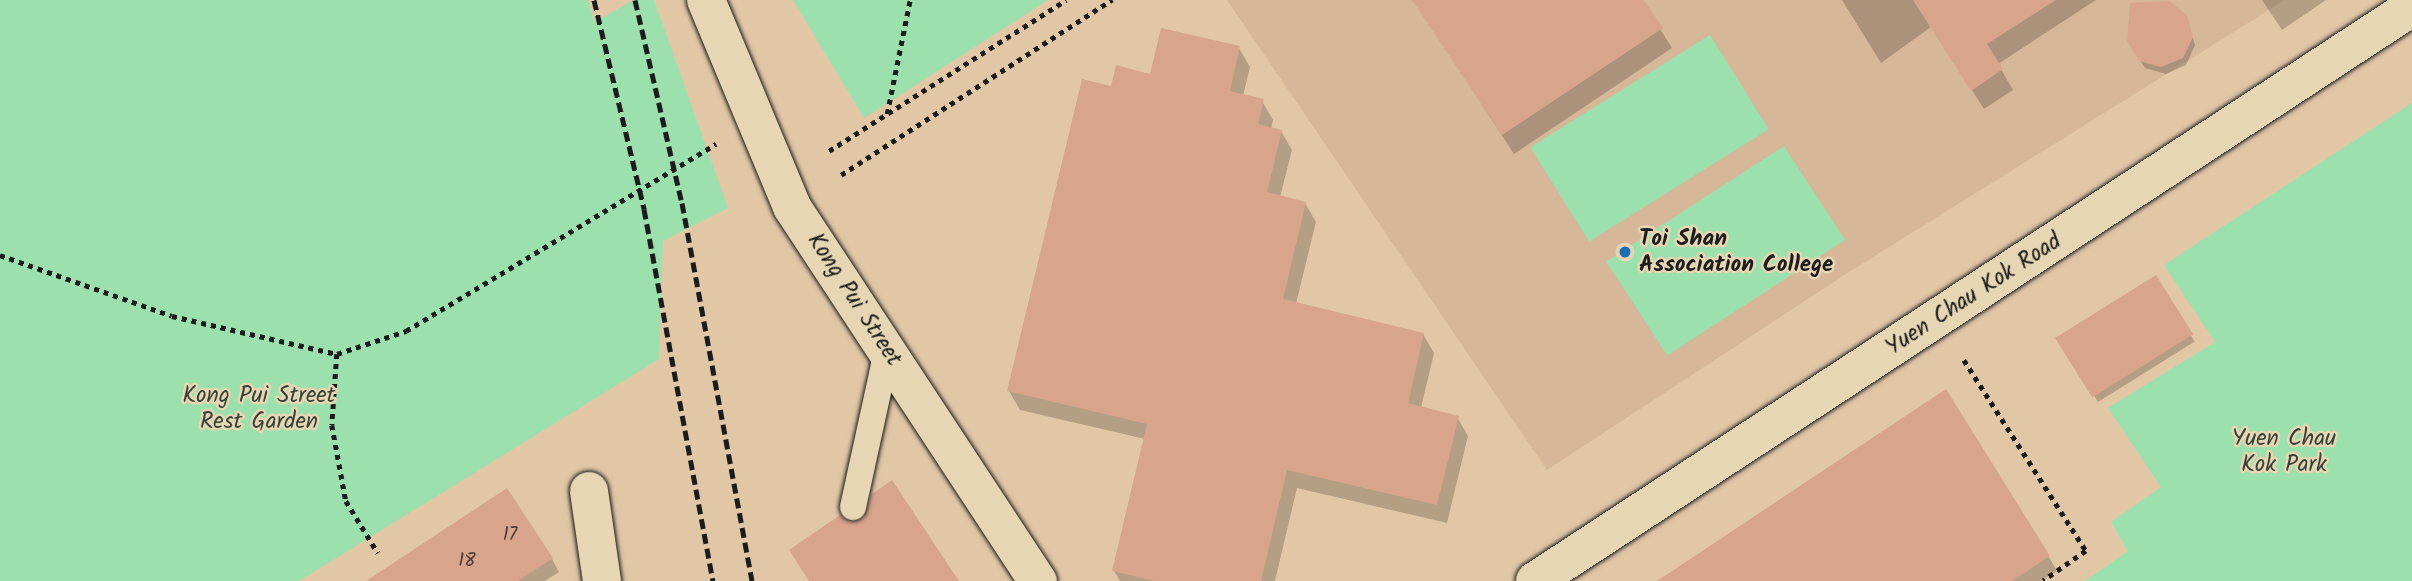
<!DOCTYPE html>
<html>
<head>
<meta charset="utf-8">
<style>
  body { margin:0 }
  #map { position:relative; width:2412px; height:581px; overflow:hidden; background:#e2c7a7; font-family:Kalam,sans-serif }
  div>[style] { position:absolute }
  .built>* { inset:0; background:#d7b79a }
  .green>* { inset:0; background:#9be0ad; transform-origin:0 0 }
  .shadow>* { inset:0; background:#0003; transform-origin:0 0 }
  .building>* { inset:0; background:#d8a58c; transform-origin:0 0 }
  .path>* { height:4.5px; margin-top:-2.25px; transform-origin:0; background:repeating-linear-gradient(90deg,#1c1c1c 0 5px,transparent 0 10px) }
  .roads { filter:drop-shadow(0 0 2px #1c1c1c) drop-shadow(0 0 2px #1c1c1c) }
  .lane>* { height:26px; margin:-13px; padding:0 13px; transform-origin:13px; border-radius:13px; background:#e7d6b3 }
  .street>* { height:38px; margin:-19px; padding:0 19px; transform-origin:19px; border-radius:19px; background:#e7d6b3 }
  .rail>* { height:5px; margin-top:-2.5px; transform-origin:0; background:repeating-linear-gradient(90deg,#1c1c1c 0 10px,transparent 0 15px) }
  .dots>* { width:19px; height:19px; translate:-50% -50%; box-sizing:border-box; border:4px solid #e7d6b3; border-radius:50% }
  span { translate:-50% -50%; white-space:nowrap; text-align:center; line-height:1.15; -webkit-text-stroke:5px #e7d6b3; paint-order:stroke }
  .number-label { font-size:19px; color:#4b3e38 }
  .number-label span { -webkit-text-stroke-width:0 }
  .poi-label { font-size:23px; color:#1c1c1c; font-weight:700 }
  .left { translate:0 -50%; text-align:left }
  .street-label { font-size:23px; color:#1c1c1c }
  .park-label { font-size:23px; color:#354339 }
</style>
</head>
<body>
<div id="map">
  <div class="built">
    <div style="clip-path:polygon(1227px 0,2285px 0,1846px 274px,1547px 470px)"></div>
  </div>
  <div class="green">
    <div style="clip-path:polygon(0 0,588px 0,595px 22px,634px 0,654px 0,728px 208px,663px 241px,659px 359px,299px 581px,0 581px)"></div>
    <div style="clip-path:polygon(793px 0,1048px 0,864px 118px)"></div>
    <div style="left:1710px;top:35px;width:111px;height:212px;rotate:58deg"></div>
    <div style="clip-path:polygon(2412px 103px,2412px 581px,2085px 581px,2128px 551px,2111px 522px,2161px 487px,2108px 408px,2215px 342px,2164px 265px)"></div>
    <div style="left:1784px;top:146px;width:112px;height:212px;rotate:57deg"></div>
  </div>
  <div class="shadow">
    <div style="clip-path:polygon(1414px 0,1642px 0,1672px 48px,1514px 154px)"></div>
    <div style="clip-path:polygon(1842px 0,2096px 0,1998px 64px,2013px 90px,1984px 109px,1931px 27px,1881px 63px)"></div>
    <div style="clip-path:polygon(2262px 0,2326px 0,2282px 30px)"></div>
    <div style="clip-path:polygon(2186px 16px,2195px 45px,2186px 65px,2166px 74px,2145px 68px,2133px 49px)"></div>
    <div style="clip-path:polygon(1239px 48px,1250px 67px,1243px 96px,1262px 101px,1273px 120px,1271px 129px,1281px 131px,1292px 150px,1280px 197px,1305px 203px,1316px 222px,1296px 304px,1423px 334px,1434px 353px,1421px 408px,1457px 417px,1468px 436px,1447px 523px,1297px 488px,1275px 581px,1120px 581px,1114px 571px,1145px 439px,1020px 410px,1009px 391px,1113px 88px)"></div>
    <div style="left:2155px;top:278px;width:75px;height:114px;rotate:58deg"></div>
    <div style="clip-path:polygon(2049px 557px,2057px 571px,2041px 581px,1660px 581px)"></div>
    <div style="clip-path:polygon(552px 559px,559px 572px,545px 581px,369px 581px)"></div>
  </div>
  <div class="building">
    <div style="clip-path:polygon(1412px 0,1644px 0,1663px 28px,1502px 135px)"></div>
    <div style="clip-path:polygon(1913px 0,2056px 0,1987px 44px,2003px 69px,1971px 91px)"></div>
    <div style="clip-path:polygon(2169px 1px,2187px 15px,2193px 37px,2183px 58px,2161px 67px,2139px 61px,2127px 41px,2130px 3px)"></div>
    <div style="clip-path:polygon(1161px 28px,1240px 46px,1230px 91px,1264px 99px,1258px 124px,1282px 130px,1267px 192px,1306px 202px,1283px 299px,1424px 333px,1408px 403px,1459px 416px,1437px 505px,1287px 470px,1261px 581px,1155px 581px,1112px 571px,1147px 424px,1007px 391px,1082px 79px,1111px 86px,1116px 65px,1150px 74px)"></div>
    <div style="left:2156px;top:275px;width:70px;height:119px;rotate:58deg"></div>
    <div style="clip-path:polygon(1946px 389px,2050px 556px,2012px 581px,1657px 581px)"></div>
    <div style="clip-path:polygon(892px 480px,959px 581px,809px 581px,789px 550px,840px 515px,850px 522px,864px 518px,872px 494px)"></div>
    <div style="clip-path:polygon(507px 488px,553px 558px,518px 581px,366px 581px)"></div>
  </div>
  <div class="path">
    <div style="left:887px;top:114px;width:116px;rotate:-78.6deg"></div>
    <div style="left:829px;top:151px;width:281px;rotate:-32.5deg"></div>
    <div style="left:841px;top:175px;width:323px;rotate:-32.9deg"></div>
    <div style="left:0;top:255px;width:182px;rotate:19.5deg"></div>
    <div style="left:172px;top:316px;width:169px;rotate:13deg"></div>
    <div style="left:337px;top:354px;width:73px;rotate:-18.4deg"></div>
    <div style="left:406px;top:331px;width:362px;rotate:-31.1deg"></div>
    <div style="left:337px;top:354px;width:71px;rotate:94deg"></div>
    <div style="left:332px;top:425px;width:77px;rotate:79.6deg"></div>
    <div style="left:346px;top:501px;width:61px;rotate:58.4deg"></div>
    <div style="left:1964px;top:360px;width:227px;rotate:57.4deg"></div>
    <div style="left:2086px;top:551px;width:52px;rotate:145.1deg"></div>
  </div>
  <div class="roads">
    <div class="lane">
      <div style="left:853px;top:507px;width:160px;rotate:-77.7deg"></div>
    </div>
    <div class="street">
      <div style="left:706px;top:0;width:224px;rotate:67.4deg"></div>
      <div style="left:792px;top:207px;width:448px;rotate:56.7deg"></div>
      <div style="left:589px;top:491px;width:91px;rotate:81.8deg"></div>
      <div style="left:1535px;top:581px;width:1048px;rotate:-33.2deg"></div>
    </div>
  </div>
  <div class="rail">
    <div style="left:594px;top:0;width:215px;rotate:76.5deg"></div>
    <div style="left:644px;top:209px;width:378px;rotate:79.5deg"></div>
    <div style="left:635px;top:0;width:208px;rotate:77deg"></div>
    <div style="left:682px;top:203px;width:384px;rotate:79.5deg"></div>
  </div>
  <div class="dots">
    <div style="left:1625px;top:252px;background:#1f6fb2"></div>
  </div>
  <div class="number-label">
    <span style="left:510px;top:536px">17</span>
    <span style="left:467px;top:562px">18</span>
  </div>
  <div class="poi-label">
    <span class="left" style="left:1639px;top:252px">Toi Shan<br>Association College</span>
  </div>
  <div class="street-label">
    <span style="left:1974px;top:295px;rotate:-33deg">Yuen Chau Kok Road</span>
    <span style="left:854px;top:300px;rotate:57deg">Kong Pui Street</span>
  </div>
  <div class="park-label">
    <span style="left:259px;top:409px">Kong Pui Street<br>Rest Garden</span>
    <span style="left:2284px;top:452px">Yuen Chau<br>Kok Park</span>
  </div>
</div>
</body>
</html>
